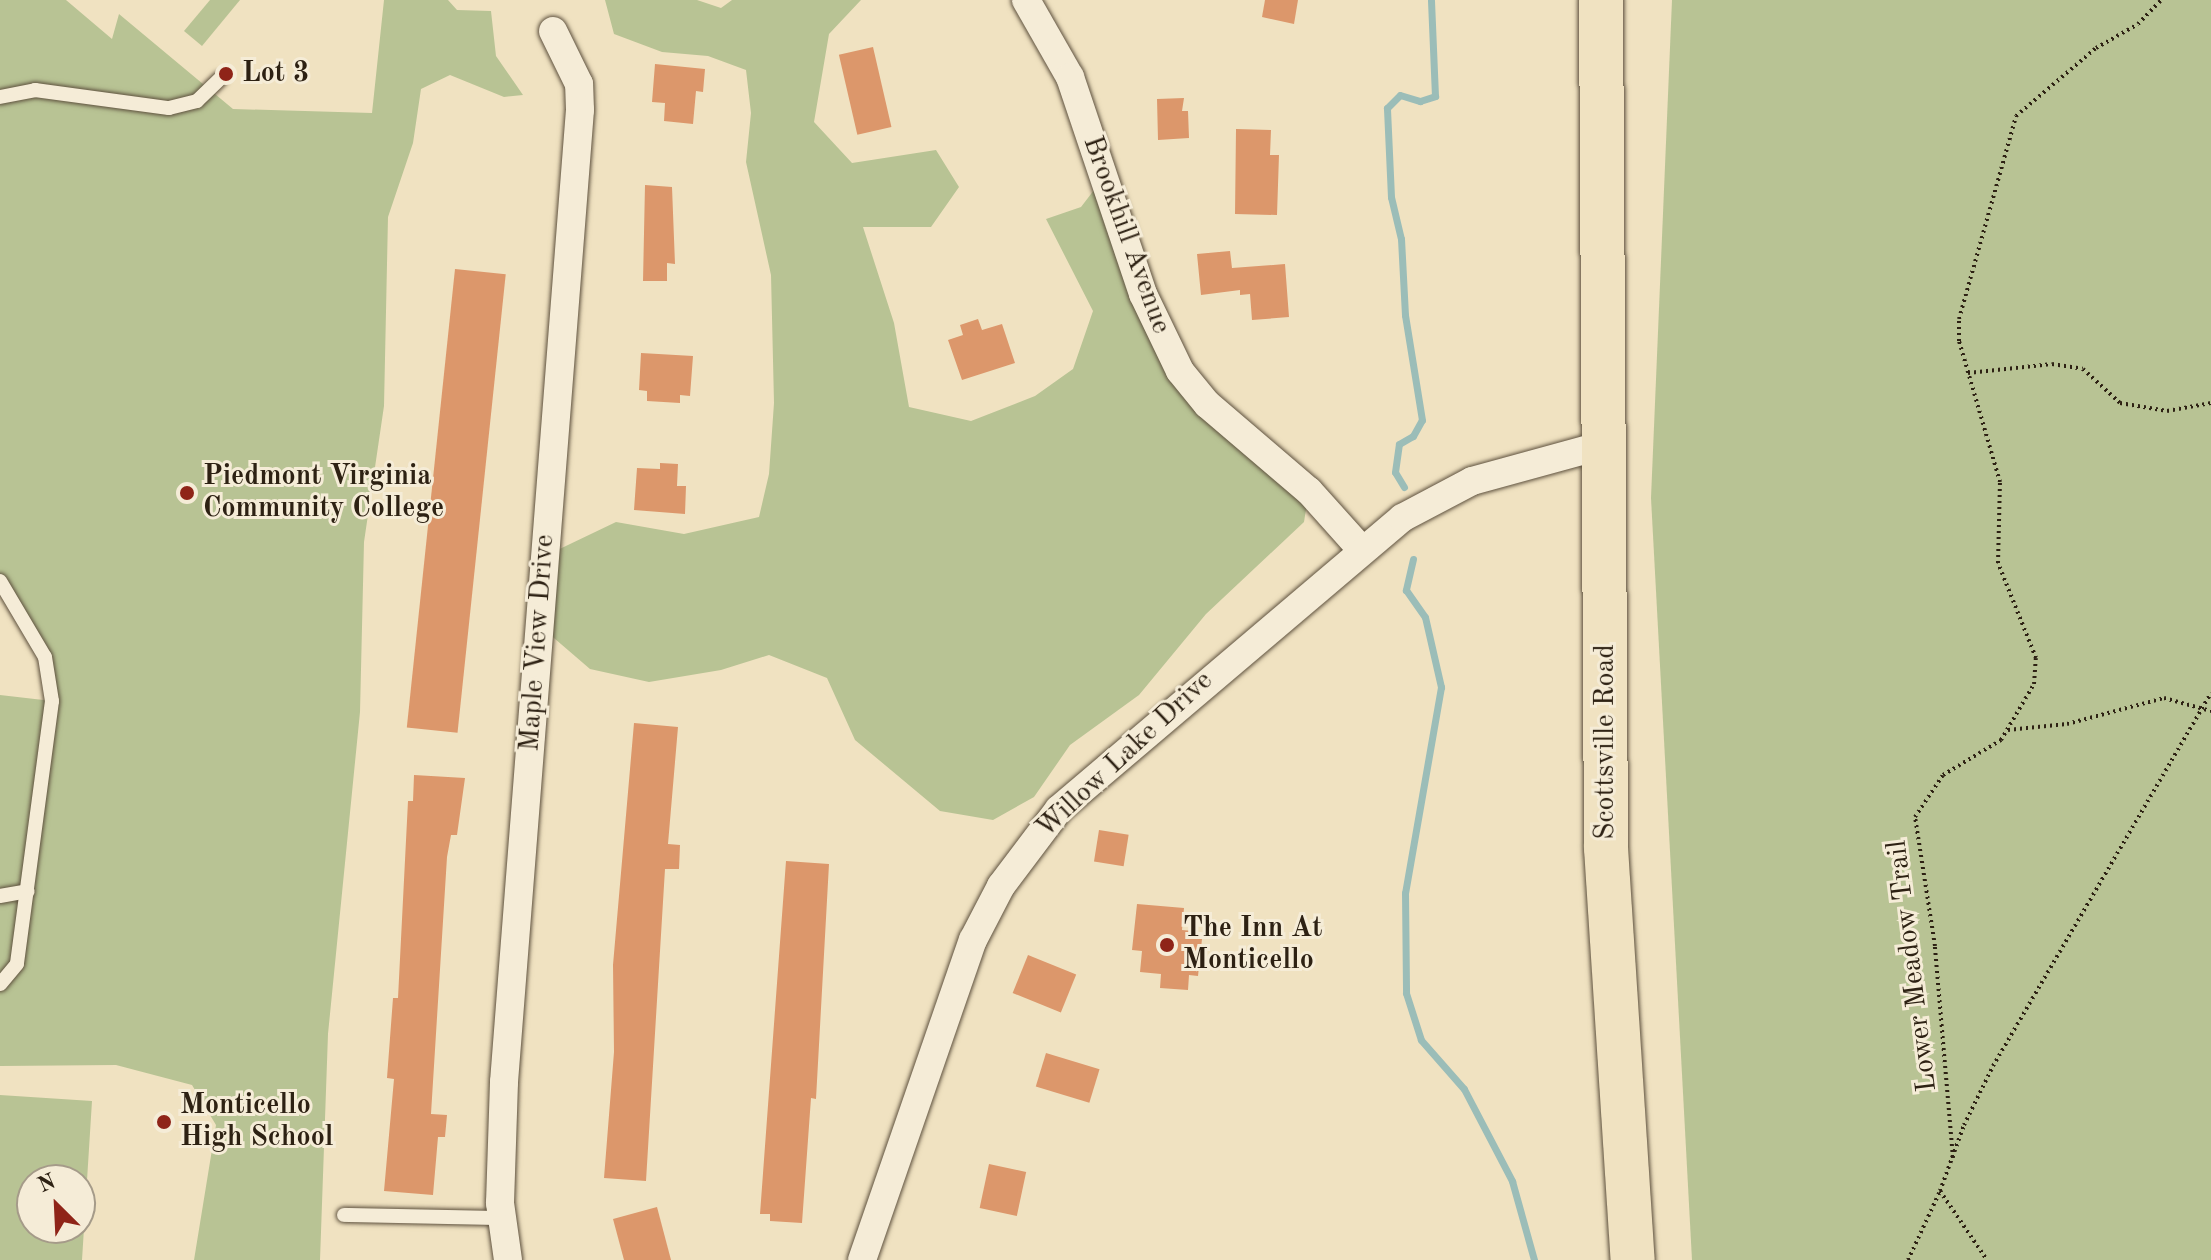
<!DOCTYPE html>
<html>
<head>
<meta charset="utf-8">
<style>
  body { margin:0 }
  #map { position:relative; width:2211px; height:1260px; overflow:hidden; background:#f0e2c1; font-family:"Old Standard TT",serif }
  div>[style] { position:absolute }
  .green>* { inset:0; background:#b8c394 }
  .stream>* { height:7px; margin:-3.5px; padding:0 3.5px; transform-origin:3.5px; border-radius:3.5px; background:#9bbdb8 }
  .building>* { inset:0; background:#dc976b; transform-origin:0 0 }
  .path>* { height:4px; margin-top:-2px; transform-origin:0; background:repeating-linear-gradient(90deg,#2d2113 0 2px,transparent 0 6px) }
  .roads { filter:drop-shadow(0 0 2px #5e513e) drop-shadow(0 0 2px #5e513e) }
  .service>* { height:14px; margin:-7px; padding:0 7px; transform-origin:7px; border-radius:7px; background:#f5ecd7 }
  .minor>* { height:28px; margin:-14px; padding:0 14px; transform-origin:14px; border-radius:14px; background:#f5ecd7 }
  .trunk>* { height:44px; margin:-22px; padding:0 22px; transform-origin:22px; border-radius:22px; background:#f0e2c1 }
  .dots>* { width:22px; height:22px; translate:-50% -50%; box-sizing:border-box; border:4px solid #f5ecd7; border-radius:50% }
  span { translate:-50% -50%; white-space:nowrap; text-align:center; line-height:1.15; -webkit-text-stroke:6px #f5ecd7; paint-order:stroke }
  .poi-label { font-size:28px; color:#2d2113; font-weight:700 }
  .left { translate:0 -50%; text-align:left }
  .street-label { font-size:28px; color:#2d2113 }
  .north { position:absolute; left:16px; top:1164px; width:80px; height:80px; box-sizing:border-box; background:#f5ecd7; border:2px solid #a59b89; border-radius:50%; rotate:336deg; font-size:22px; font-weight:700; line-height:32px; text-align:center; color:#2d2113 }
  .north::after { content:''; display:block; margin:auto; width:28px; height:36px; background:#8f2418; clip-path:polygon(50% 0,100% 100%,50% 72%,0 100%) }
</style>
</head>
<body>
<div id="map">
  <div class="green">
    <div style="clip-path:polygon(0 0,66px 0,112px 39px,119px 14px,233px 109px,372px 113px,384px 0,448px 0,457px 10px,491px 11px,496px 56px,523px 95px,504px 97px,450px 75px,421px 89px,413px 143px,388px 217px,384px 406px,364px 542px,360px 712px,328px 1034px,320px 1260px,194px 1260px,216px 1125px,192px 1085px,116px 1065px,0 1066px,0 695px,52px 701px,51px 684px,0 581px)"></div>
    <div style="clip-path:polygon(210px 0,240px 0,202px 46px,184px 31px)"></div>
    <div style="clip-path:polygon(605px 0,697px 0,721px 8px,732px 0,861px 0,829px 34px,814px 122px,852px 163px,936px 150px,959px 187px,931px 227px,863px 227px,894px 323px,909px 407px,971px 421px,1035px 396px,1073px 369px,1093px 311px,1046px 219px,1081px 207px,1104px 177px,1160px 336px,1309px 491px,1304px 522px,1206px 614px,1139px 695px,1070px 745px,1034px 797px,993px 820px,940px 811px,855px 740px,827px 678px,769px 655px,721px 670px,649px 682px,590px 669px,540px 626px,545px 556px,616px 522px,684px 534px,759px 517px,769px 474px,774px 403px,771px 275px,746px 162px,751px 113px,746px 70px,708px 56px,662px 52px,614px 34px)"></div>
    <div style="clip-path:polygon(1672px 0,2211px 0,2211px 1260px,1692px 1260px,1651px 498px)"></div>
    <div style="clip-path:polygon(evenodd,0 1095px,92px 1101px,82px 1260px,0 1260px,0 1095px,32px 1180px,80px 1180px,80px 1228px,32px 1228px,32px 1180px)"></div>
  </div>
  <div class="stream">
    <div style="left:1404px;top:487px;width:17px;rotate:-121deg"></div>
    <div style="left:1395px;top:472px;width:28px;rotate:-82deg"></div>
    <div style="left:1399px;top:444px;width:16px;rotate:-30deg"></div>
    <div style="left:1413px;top:436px;width:18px;rotate:-61deg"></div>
    <div style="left:1422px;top:420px;width:106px;rotate:-99.2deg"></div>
    <div style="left:1405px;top:315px;width:76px;rotate:-93deg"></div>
    <div style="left:1401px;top:239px;width:43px;rotate:-103.4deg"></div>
    <div style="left:1391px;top:197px;width:89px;rotate:-92.6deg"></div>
    <div style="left:1387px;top:108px;width:18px;rotate:-45deg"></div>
    <div style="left:1400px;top:95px;width:21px;rotate:17deg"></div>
    <div style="left:1420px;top:101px;width:16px;rotate:-18deg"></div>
    <div style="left:1435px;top:96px;width:96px;rotate:-92.4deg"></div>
    <div style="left:1413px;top:559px;width:32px;rotate:103deg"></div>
    <div style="left:1406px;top:590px;width:33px;rotate:55deg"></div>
    <div style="left:1425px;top:617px;width:72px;rotate:77.1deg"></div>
    <div style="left:1441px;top:687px;width:209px;rotate:99.9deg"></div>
    <div style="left:1405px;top:893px;width:100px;rotate:89.4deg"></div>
    <div style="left:1406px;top:993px;width:49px;rotate:72.3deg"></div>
    <div style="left:1421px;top:1040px;width:65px;rotate:48.7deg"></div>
    <div style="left:1464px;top:1089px;width:104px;rotate:62.4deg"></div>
    <div style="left:1512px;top:1181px;width:82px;rotate:74.4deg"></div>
  </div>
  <div class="building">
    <div style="clip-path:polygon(1265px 0,1298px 0,1294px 24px,1262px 17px)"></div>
    <div style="left:873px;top:47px;width:82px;height:35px;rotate:77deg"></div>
    <div style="clip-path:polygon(655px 64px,705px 69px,703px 92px,696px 91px,693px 124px,664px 121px,665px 103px,652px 102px)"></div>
    <div style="clip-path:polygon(1184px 98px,1182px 111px,1188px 111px,1189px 138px,1158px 140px,1157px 99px)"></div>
    <div style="clip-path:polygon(1236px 129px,1271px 130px,1270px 155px,1279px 155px,1277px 215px,1235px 214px)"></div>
    <div style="clip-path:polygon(645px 185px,672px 187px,675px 264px,667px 263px,667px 281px,643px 281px)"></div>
    <div style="clip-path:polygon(1230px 251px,1232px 268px,1285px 264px,1289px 317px,1252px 320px,1250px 294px,1240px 295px,1240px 290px,1201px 295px,1197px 254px)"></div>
    <div style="left:455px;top:269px;width:51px;height:461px;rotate:6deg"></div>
    <div style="clip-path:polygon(978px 319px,982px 330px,1002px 324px,1015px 363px,962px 380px,948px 340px,963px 335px,960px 325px)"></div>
    <div style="clip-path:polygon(641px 353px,693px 356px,690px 396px,680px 395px,680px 403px,647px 401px,647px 391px,639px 390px)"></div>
    <div style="clip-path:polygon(660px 463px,678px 464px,677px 486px,686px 486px,685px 514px,634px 510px,637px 468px,660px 469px)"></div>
    <div style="clip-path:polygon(634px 723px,678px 727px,668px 844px,680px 845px,679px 869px,665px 869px,646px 1181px,604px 1178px,614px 1052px,613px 965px)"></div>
    <div style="clip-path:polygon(414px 775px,465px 778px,457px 835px,451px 835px,447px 857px,431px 1114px,447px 1115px,445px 1137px,438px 1137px,433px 1195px,384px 1191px,394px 1079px,387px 1078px,393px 998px,398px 998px,408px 801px,413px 801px)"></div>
    <div style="left:1099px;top:830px;width:30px;height:32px;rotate:9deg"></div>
    <div style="clip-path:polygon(786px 861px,829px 864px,816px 1099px,811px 1098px,802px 1223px,770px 1221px,770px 1214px,760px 1214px)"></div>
    <div style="clip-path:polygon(1137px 904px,1184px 908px,1182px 930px,1194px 931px,1194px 938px,1202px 939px,1198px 976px,1189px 975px,1188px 990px,1160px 988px,1161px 974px,1140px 972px,1142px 951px,1132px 950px)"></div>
    <div style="left:1028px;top:955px;width:52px;height:41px;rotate:22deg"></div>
    <div style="left:1046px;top:1053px;width:56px;height:35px;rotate:17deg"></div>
    <div style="left:989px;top:1164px;width:38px;height:45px;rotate:12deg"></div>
    <div style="clip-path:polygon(657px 1207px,671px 1260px,624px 1260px,613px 1219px)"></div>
  </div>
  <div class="path">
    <div style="left:1968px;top:373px;width:84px;rotate:-6.1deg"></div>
    <div style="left:2052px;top:364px;width:31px;rotate:9deg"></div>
    <div style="left:2083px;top:369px;width:50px;rotate:42.6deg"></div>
    <div style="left:2120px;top:403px;width:48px;rotate:9.7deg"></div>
    <div style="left:2167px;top:411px;width:45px;rotate:-10.3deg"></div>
    <div style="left:2008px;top:730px;width:59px;rotate:-5.8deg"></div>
    <div style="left:2067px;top:724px;width:100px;rotate:-15deg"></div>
    <div style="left:2164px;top:698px;width:49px;rotate:15.5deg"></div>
    <div style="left:1953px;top:1158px;width:213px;rotate:-94.9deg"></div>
    <div style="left:1935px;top:946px;width:131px;rotate:-98.8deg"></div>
    <div style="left:1915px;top:817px;width:50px;rotate:-56.3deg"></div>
    <div style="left:1943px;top:775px;width:68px;rotate:-31.1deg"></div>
    <div style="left:2001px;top:740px;width:65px;rotate:-59.5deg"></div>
    <div style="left:2034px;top:684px;width:26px;rotate:-86deg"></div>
    <div style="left:2036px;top:658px;width:102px;rotate:-111.8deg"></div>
    <div style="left:1998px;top:563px;width:81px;rotate:-88.6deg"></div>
    <div style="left:2000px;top:482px;width:147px;rotate:-106.2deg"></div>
    <div style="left:1959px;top:341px;width:22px;rotate:-90deg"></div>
    <div style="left:1959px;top:319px;width:211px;rotate:-74.3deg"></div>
    <div style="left:2016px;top:116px;width:105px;rotate:-40.4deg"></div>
    <div style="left:2096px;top:48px;width:48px;rotate:-29.7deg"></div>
    <div style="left:2138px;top:24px;width:33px;rotate:-46deg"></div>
    <div style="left:1940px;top:1191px;width:70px;rotate:-70deg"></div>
    <div style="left:1964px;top:1125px;width:66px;rotate:-63.8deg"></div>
    <div style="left:1993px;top:1066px;width:432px;rotate:-59.7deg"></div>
    <div style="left:1908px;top:1260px;width:76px;rotate:-65.1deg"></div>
    <div style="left:1940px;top:1191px;width:83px;rotate:55.7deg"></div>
  </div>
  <div class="roads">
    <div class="service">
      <div style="left:0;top:97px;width:36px;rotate:-11deg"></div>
      <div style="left:35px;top:90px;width:135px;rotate:7.7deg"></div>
      <div style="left:169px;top:108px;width:29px;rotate:-14deg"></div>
      <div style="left:197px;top:101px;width:32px;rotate:-44deg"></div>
      <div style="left:0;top:581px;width:88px;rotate:59.4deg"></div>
      <div style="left:45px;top:657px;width:45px;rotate:81deg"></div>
      <div style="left:52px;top:701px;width:265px;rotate:97.6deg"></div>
      <div style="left:17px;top:964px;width:26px;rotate:130deg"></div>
      <div style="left:0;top:896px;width:28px;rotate:-10deg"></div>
      <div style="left:344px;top:1215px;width:158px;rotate:1.1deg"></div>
    </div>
    <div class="minor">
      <div style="left:1026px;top:0;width:89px;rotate:60.3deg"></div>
      <div style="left:1070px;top:77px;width:229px;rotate:71.4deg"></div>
      <div style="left:1143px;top:294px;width:85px;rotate:64.3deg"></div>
      <div style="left:1180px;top:371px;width:43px;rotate:50.7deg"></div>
      <div style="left:1207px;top:404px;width:134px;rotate:40.5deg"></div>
      <div style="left:1309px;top:491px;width:78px;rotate:48.1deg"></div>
      <div style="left:508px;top:1260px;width:58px;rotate:-98deg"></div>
      <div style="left:500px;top:1203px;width:121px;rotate:-88.1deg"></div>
      <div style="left:504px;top:1082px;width:975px;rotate:-85.53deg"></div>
      <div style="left:580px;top:110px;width:26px;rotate:-92deg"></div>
      <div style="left:579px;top:84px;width:59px;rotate:-116.1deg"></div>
      <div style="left:862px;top:1260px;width:339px;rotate:-70.9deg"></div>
      <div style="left:973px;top:940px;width:61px;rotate:-62.6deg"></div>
      <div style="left:1001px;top:886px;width:96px;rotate:-53deg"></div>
      <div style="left:1059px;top:809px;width:450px;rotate:-40.3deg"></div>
      <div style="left:1402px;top:518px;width:79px;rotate:-27.9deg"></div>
      <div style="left:1472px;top:481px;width:137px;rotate:-15.3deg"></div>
    </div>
    <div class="trunk">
      <div style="left:1601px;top:0;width:848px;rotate:89.66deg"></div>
      <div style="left:1606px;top:848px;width:413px;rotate:86.3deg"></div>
    </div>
  </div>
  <div class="dots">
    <div style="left:226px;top:74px;background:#8f2418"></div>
    <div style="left:187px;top:493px;background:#8f2418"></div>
    <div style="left:1167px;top:945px;background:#8f2418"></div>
    <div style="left:164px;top:1122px;background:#8f2418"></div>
  </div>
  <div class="poi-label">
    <span class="left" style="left:242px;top:74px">Lot 3</span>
    <span class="left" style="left:203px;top:493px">Piedmont Virginia<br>Community College</span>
    <span class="left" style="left:1183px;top:945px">The Inn At<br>Monticello</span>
    <span class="left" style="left:180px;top:1122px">Monticello<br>High School</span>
  </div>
  <div class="street-label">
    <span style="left:1126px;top:235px;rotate:70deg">Brookhill Avenue</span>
    <span style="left:538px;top:643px;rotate:-86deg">Maple View Drive</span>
    <span style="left:1606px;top:742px;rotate:-90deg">Scottsville Road</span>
    <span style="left:1125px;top:755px;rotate:-43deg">Willow Lake Drive</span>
    <span style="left:1913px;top:966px;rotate:-97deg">Lower Meadow Trail</span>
  </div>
  <div class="north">N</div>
</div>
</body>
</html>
